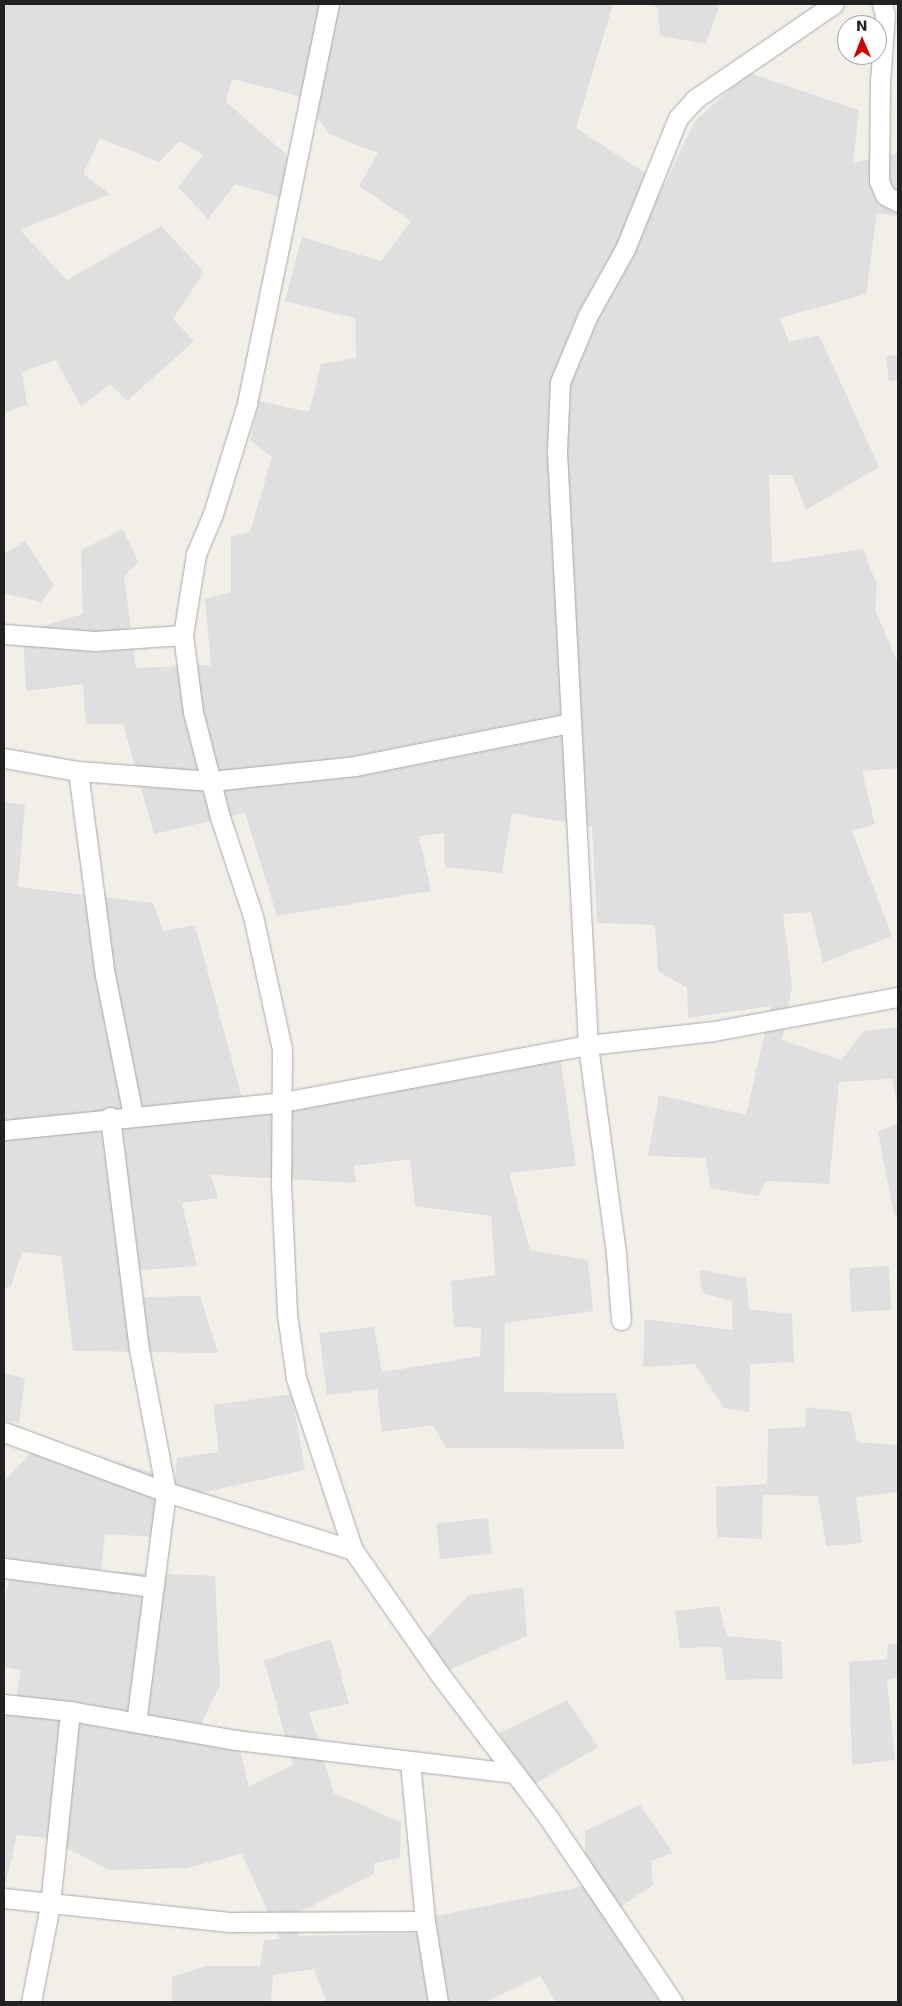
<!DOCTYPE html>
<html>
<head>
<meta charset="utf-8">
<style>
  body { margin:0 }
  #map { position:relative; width:902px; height:2006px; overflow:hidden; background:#f2efe9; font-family:"DejaVu Sans",sans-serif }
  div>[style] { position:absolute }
  .residential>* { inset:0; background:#e0dfdf; transform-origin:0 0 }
  .roads { filter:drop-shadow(0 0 1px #a9a9a9) drop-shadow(0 0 1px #a9a9a9) }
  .street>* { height:19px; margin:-9.5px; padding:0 9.5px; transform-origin:9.5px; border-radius:9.5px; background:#fff }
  span { translate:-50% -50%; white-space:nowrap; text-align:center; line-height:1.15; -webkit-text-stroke:4px #fff; paint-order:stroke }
  .frame { position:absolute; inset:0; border:5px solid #222; pointer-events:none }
  .north { position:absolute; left:837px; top:15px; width:50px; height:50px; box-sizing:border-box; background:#fff; border:1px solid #a7a7a7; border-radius:50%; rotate:359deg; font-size:14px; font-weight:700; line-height:20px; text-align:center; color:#222 }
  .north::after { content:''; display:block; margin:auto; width:18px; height:22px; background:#d40000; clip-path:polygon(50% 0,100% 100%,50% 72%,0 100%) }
</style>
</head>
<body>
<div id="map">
  <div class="residential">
    <div style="clip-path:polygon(4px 4px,613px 4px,576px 128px,664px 185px,695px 121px,749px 73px,859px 110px,853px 163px,898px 153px,898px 216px,877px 213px,866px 294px,780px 318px,789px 342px,819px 335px,879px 467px,806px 510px,792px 475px,769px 475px,772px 563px,863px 549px,877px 585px,875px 610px,898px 663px,898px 768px,862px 771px,875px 824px,852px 831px,892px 936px,823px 963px,811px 912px,783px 914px,792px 987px,782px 1040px,841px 1060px,864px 1031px,898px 1027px,898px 1108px,892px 1079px,839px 1082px,829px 1184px,766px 1181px,758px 1196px,710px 1188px,706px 1158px,648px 1156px,659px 1095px,746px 1115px,771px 1006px,688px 1018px,687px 988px,658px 971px,655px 925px,597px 923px,592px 827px,512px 813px,502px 873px,445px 867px,444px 833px,419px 836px,431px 891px,277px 916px,245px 813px,154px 834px,123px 724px,86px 724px,83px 684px,26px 691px,23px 632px,83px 614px,81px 550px,123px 529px,138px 562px,124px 576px,136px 668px,211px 665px,205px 599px,231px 592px,231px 537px,250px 532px,272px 457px,250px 440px,259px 401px,309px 412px,321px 364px,356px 358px,355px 318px,285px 301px,302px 237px,381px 261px,411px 221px,359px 186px,378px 153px,329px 134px,303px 97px,232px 79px,226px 102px,287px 155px,282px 198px,235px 184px,208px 219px,178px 187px,203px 155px,180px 141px,159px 162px,100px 138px,83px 174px,110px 194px,20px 230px,67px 280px,161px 226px,204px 272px,173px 319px,194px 341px,127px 401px,110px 384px,81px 407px,56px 360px,22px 372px,27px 405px,4px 413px)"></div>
    <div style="clip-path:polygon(651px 4px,720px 4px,706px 44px,660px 36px,658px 8px)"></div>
    <div style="clip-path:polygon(898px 355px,898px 380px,889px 381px,886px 356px)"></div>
    <div style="clip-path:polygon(25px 541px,54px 585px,41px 602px,7px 594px,4px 596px,4px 554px)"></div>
    <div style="clip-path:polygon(4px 802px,25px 805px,18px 887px,153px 903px,163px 931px,195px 925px,243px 1101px,560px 1056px,576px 1166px,509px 1173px,530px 1250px,588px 1260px,593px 1311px,505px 1323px,504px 1392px,616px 1393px,625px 1449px,446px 1448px,433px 1425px,382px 1432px,377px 1389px,327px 1395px,319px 1333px,374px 1327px,382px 1372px,480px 1356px,481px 1328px,454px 1327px,451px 1281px,495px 1275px,491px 1216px,415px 1206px,410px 1159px,354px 1166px,356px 1183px,211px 1175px,218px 1198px,182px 1203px,197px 1266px,129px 1271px,133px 1297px,200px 1296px,218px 1353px,73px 1351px,61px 1256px,22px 1252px,11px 1286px,4px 1288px)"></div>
    <div style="clip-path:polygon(898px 1123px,898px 1216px,894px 1215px,878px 1131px)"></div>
    <div style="left:889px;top:1266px;width:44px;height:40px;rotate:87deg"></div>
    <div style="clip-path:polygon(699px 1270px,746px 1278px,749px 1309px,792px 1314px,794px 1362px,750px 1364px,749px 1412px,724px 1408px,695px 1364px,643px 1367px,645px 1319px,733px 1330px,732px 1301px,702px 1293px)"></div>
    <div style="clip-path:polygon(4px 1374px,25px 1378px,19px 1423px,4px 1420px)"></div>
    <div style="clip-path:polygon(292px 1394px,305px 1470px,164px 1501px,155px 1537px,105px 1534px,101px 1571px,215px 1576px,220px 1685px,193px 1741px,239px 1747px,249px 1786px,293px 1765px,264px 1660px,331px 1639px,349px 1704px,309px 1712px,334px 1793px,401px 1822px,400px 1858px,374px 1863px,374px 1874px,290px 1917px,298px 1936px,432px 1933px,435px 1916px,585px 1886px,585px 1831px,640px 1805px,673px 1853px,651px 1861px,653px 1885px,605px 1917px,659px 2002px,556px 2002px,540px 1976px,486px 2002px,446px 2002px,444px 1995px,426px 2002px,319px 2002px,326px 2000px,314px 1969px,273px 1975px,271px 2002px,172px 2002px,172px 1977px,205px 1966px,260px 1966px,264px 1940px,280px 1939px,242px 1854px,187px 1868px,109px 1870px,48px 1838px,17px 1835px,4px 1891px,4px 1698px,16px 1700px,21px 1670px,4px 1667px,4px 1605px,13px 1561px,4px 1559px,4px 1481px,33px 1451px,68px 1449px,175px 1479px,177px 1458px,219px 1452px,213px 1405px)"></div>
    <div style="clip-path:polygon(806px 1407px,851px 1412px,857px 1442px,898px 1445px,898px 1492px,856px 1497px,862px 1543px,826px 1546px,818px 1496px,763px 1495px,762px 1539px,717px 1537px,716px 1487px,767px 1484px,768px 1429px,805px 1427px)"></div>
    <div style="left:488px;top:1518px;width:36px;height:52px;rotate:84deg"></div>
    <div style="clip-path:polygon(523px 1587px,527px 1636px,447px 1671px,425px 1640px,469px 1595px)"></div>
    <div style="clip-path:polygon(719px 1606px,727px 1636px,781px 1641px,783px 1679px,726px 1680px,722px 1647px,680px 1648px,675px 1611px)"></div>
    <div style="clip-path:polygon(898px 1643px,898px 1677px,887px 1680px,895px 1760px,852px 1765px,849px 1662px,887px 1659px,888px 1644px)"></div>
    <div style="clip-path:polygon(567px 1700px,598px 1747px,533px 1785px,499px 1733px)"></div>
  </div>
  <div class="roads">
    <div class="street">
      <div style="left:329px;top:4px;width:408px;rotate:101.6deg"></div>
      <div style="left:247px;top:404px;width:115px;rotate:107.2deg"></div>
      <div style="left:213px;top:514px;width:43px;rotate:113deg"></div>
      <div style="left:196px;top:554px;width:82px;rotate:99.1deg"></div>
      <div style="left:183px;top:635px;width:78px;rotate:82.6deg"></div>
      <div style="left:193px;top:712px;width:108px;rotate:75.6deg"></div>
      <div style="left:220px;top:817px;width:104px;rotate:71.6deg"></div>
      <div style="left:253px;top:916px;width:136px;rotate:77.7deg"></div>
      <div style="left:282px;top:1049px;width:136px;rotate:90.4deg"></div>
      <div style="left:281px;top:1185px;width:129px;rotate:87.3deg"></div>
      <div style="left:287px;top:1314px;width:65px;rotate:82deg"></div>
      <div style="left:296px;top:1378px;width:181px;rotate:71.7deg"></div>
      <div style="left:353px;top:1550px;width:149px;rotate:55.1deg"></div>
      <div style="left:438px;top:1672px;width:182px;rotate:52.8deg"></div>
      <div style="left:548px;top:1817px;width:223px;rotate:56deg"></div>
      <div style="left:882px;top:4px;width:11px;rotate:75deg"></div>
      <div style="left:885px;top:15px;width:66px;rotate:94.3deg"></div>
      <div style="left:880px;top:81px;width:100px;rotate:90.6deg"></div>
      <div style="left:879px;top:181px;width:15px;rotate:67deg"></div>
      <div style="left:885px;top:195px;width:15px;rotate:28deg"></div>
      <div style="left:4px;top:634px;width:91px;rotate:4.4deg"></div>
      <div style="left:95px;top:641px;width:88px;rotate:-3.9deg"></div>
      <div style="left:4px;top:758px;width:75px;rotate:10deg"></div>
      <div style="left:78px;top:771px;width:133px;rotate:4.3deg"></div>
      <div style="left:211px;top:781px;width:145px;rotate:-5.9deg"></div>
      <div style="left:355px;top:766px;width:220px;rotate:-11.3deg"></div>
      <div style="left:78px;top:771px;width:206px;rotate:82.5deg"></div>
      <div style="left:105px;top:975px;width:143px;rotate:78.7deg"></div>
      <div style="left:110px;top:1117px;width:234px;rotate:82.9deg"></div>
      <div style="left:139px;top:1349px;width:146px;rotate:79.3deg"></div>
      <div style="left:166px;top:1492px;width:232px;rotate:97.4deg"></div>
      <div style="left:4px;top:1130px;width:280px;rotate:-5.7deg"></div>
      <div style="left:283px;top:1102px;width:310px;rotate:-10.6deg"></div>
      <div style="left:588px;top:1045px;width:127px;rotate:-6.3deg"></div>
      <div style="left:714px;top:1031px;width:187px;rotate:-10.5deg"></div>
      <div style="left:621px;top:1320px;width:67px;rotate:-94.3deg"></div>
      <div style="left:616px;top:1253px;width:210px;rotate:-97.7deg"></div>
      <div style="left:588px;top:1045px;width:595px;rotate:-92.99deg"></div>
      <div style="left:557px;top:451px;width:69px;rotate:-87.5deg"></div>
      <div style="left:560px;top:382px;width:73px;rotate:-67.3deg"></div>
      <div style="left:588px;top:315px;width:76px;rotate:-60.7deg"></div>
      <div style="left:625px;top:249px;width:141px;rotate:-68deg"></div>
      <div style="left:678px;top:118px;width:25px;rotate:-48deg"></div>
      <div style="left:695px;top:99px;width:168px;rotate:-34.4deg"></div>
      <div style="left:4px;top:1432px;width:173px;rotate:20.3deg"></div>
      <div style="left:166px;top:1492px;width:196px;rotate:17.2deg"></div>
      <div style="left:4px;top:1568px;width:149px;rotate:7.3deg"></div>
      <div style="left:4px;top:1704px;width:66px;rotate:6.1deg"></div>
      <div style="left:70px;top:1711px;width:169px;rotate:9.9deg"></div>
      <div style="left:236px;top:1740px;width:279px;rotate:6.8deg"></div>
      <div style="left:410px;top:1762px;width:160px;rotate:84.6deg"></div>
      <div style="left:425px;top:1921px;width:82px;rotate:80.9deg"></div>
      <div style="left:4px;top:1898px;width:226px;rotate:6.1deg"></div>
      <div style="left:229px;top:1922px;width:196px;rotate:-0.3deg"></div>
      <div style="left:31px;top:2002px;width:99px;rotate:-78.9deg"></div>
      <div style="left:50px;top:1905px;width:195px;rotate:-84.1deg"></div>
    </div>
  </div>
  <div class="frame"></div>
  <div class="north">N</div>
</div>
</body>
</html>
